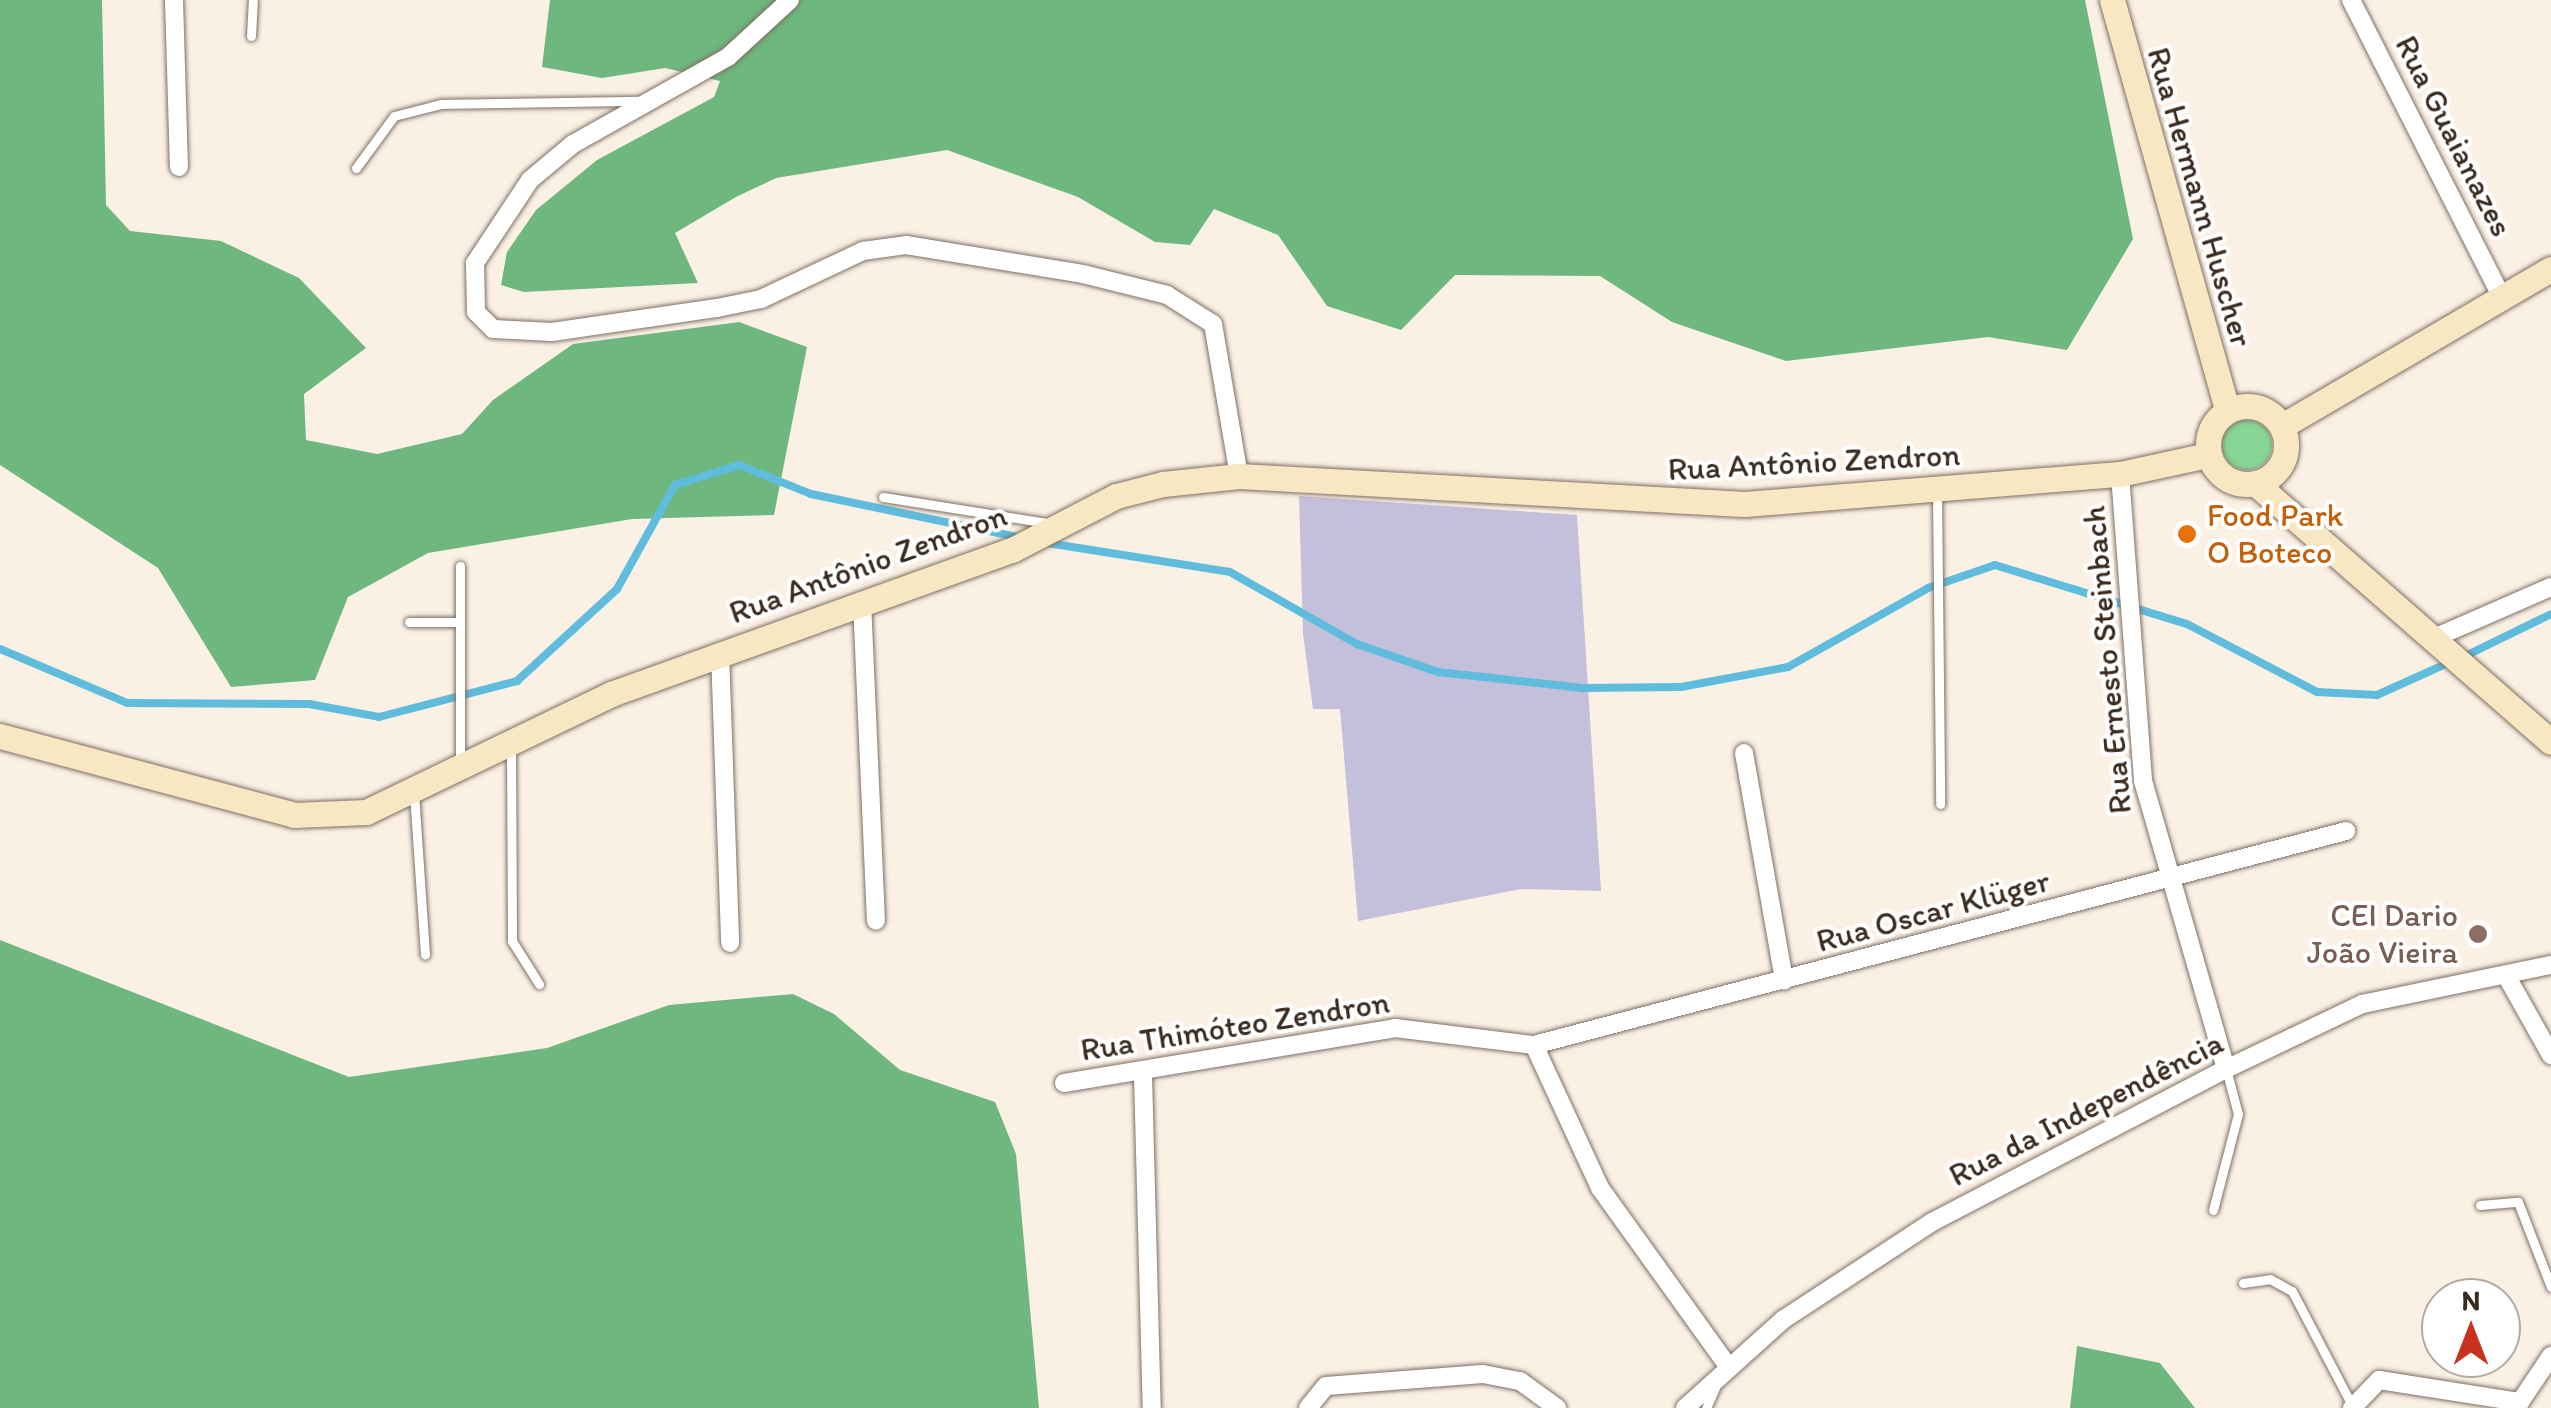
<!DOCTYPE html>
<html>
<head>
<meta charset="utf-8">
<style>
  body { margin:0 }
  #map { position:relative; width:2551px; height:1408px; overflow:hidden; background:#fbf0e4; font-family:Itim,sans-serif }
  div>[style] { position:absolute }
  .industrial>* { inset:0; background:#c4c0db }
  .green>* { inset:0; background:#88d696 }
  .round { border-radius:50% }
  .forest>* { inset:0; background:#6eb77f }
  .stream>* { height:8px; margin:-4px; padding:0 4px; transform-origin:4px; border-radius:4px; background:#5fbcdd }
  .roads { filter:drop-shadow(0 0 2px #7e6f63) drop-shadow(0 0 2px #7e6f63) }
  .lane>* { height:9px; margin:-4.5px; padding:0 4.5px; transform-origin:4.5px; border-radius:4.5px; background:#fff }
  .street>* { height:18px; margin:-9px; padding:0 9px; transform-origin:9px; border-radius:9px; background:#fff }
  .secondary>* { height:25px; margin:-12.5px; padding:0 12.5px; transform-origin:12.5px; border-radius:12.5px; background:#f7e8c3 }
  .secondary>.ring { margin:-12.5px; padding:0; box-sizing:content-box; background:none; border:25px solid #f7e8c3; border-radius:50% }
  .dots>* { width:28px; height:28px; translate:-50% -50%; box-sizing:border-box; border:5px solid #fff; border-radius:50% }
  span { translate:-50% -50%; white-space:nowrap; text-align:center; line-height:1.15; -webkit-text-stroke:8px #fff; paint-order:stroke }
  .street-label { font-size:32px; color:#3b2a1e }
  .food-label { font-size:32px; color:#c56008 }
  .left { translate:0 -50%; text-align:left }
  .education-label { font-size:32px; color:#785e54 }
  .right { translate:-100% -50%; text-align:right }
  .north { position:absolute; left:2421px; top:1278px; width:100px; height:100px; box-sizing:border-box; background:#fff; border:2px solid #b1aaa5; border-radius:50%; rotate:0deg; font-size:28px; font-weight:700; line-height:40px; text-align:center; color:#3b2a1e }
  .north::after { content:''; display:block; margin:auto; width:35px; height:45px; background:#c8321e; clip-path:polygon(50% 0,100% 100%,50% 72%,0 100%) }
</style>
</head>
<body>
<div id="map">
  <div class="industrial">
    <div style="clip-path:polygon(1299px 496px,1577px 515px,1601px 891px,1521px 889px,1358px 921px,1340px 709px,1313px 709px,1303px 634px)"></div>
  </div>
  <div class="green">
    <div class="round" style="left:2222px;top:420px;width:50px;height:50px"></div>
  </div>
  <div class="forest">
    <div style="clip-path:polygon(0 0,102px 0,106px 205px,130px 231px,221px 241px,299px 278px,366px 348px,304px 394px,306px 440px,377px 454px,462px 434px,493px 400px,573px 344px,739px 322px,807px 347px,774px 515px,632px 519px,428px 553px,348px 597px,315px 680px,231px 687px,158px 568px,0 465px)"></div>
    <div style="clip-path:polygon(550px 0,2085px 0,2133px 239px,2067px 350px,1988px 337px,1786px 361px,1672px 322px,1600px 276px,1455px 275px,1401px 330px,1327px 306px,1278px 235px,1214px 209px,1190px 245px,1155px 242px,1078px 197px,947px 150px,776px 178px,736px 197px,675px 233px,698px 283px,524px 292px,501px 285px,507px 252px,536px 210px,597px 160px,714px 97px,720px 81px,665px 68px,602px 78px,542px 67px)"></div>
    <div style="clip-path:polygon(0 940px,349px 1077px,547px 1048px,669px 1005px,793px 994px,834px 1014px,900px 1070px,995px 1102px,1016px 1154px,1039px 1408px,0 1408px)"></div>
    <div style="clip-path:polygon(2077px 1346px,2160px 1363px,2195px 1408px,2070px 1408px)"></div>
  </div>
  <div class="stream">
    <div style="left:1041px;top:542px;width:191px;rotate:9deg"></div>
    <div style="left:1230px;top:572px;width:146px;rotate:29.6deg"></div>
    <div style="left:1357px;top:644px;width:86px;rotate:19.1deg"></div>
    <div style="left:1438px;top:672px;width:145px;rotate:6.3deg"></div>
    <div style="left:1582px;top:688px;width:99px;rotate:-0.6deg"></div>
    <div style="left:1681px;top:687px;width:109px;rotate:-10.6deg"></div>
    <div style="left:1788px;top:667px;width:161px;rotate:-29.4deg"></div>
    <div style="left:1928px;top:588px;width:71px;rotate:-18.9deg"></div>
    <div style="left:1995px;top:565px;width:201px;rotate:17.1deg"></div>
    <div style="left:2187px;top:624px;width:147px;rotate:27.6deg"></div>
    <div style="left:2317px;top:692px;width:60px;rotate:2.9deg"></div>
    <div style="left:2377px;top:695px;width:80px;rotate:-24.3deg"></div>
    <div style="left:0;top:649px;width:138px;rotate:23deg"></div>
    <div style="left:127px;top:703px;width:182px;rotate:0.3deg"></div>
    <div style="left:309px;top:704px;width:71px;rotate:10.5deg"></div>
    <div style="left:379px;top:717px;width:143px;rotate:-14.6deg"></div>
    <div style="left:517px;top:681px;width:136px;rotate:-42.6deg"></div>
    <div style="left:617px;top:589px;width:119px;rotate:-60.9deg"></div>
    <div style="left:675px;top:485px;width:67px;rotate:-17.4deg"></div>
    <div style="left:739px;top:465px;width:78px;rotate:21.9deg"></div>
    <div style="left:811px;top:494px;width:210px;rotate:11.8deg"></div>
    <div style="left:2463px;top:657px;width:98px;rotate:-26deg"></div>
  </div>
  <div class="roads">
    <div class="lane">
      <div style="left:251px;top:36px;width:36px;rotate:-87deg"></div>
      <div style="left:356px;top:168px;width:64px;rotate:-53.8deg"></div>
      <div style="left:394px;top:116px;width:49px;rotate:-14.3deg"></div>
      <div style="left:441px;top:104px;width:199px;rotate:-0.9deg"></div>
      <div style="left:1937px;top:493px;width:311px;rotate:89.4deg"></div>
      <div style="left:883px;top:497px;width:166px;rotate:9deg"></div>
      <div style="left:409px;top:622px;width:46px"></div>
      <div style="left:511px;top:747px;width:194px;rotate:89.7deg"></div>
      <div style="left:512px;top:941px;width:51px;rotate:57.9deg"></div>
      <div style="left:460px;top:761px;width:195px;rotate:-90deg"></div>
      <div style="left:414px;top:793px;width:162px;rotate:86.1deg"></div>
      <div style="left:2480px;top:1205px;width:38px;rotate:-5deg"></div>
      <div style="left:2518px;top:1202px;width:91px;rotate:68.8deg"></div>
      <div style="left:2213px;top:1210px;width:99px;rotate:-75.4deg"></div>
      <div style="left:2238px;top:1114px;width:47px;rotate:-104.9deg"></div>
      <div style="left:2243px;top:1283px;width:27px;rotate:-8deg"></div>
      <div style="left:2270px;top:1279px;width:25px;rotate:29deg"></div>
      <div style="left:2292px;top:1291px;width:131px;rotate:62.3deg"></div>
      <div style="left:1706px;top:1408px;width:22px;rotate:-66deg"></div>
    </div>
    <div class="street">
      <div style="left:174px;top:0;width:167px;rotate:88.3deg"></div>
      <div style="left:790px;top:0;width:84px;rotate:137.4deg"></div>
      <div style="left:728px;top:57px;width:178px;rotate:150.7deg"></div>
      <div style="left:573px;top:144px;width:56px;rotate:140.1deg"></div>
      <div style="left:530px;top:180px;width:100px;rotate:123.5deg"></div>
      <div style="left:475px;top:263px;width:49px;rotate:88.8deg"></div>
      <div style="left:476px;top:312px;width:24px;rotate:45deg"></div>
      <div style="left:493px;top:329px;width:59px;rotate:2.9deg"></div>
      <div style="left:552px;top:332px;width:167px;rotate:-8.3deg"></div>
      <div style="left:717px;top:308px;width:45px;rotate:-11.6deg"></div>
      <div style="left:761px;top:299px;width:113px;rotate:-25.2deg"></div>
      <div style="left:863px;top:251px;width:43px;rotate:-7.9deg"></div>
      <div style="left:906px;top:245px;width:179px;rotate:9.3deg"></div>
      <div style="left:1083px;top:274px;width:87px;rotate:14deg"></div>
      <div style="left:1167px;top:295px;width:54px;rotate:32.2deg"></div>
      <div style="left:1213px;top:324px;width:154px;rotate:80.3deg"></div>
      <div style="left:2351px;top:0;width:336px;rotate:63.1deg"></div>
      <div style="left:2120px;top:474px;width:308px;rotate:85.7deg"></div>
      <div style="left:2143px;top:781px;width:300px;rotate:73.9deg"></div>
      <div style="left:862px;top:601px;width:320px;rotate:87.5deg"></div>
      <div style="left:2432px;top:639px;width:130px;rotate:-23.6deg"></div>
      <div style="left:720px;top:652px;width:291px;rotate:88deg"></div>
      <div style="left:1744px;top:753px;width:231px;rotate:80deg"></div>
      <div style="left:2507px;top:977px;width:90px;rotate:60.6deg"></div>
      <div style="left:1534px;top:1045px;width:157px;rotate:65.2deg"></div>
      <div style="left:1600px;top:1188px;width:218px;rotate:54.3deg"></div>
      <div style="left:1143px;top:1075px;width:333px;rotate:88.5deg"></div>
      <div style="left:1064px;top:1083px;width:336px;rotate:-9.4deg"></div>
      <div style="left:1395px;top:1028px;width:140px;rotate:7deg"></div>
      <div style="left:1534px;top:1045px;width:840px;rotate:-14.76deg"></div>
      <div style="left:1308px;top:1408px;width:28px;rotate:-51deg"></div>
      <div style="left:1326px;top:1386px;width:157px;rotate:-4.4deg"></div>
      <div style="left:1483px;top:1374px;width:38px;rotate:11deg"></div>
      <div style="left:1520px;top:1381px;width:46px;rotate:36.1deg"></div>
      <div style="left:1685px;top:1408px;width:133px;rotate:-42deg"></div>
      <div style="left:1784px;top:1319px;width:177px;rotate:-33.2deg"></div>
      <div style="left:1932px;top:1222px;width:331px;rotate:-27.5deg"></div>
      <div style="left:2226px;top:1069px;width:151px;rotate:-25.5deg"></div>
      <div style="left:2362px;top:1004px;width:193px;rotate:-11.7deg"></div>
      <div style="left:2352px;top:1408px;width:39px;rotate:-46deg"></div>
      <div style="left:2379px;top:1380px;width:143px;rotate:8.9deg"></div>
      <div style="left:2516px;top:1408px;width:63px;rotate:-56.1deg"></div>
    </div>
    <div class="secondary">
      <div style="left:2112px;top:0;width:426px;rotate:74.3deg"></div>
      <div class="ring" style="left:2208px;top:406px;width:53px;height:53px"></div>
      <div style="left:2282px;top:426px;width:311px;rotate:-30.3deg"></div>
      <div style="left:2255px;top:483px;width:393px;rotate:41.2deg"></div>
      <div style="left:0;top:736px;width:304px;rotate:15deg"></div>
      <div style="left:294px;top:815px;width:72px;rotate:-2.4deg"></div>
      <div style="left:366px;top:812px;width:272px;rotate:-25.7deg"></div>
      <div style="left:611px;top:694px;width:426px;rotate:-19.8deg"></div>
      <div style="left:1012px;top:550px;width:117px;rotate:-27.4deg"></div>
      <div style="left:1116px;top:496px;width:49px;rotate:-14.3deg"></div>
      <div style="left:1163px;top:484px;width:76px;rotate:-6deg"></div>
      <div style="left:1239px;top:476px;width:507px;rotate:3.17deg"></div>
      <div style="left:1745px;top:504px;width:376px;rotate:-4.6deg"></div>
      <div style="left:2120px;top:474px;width:90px;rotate:-12.2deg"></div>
    </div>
  </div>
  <div class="dots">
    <div style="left:2187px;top:534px;background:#e8710a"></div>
    <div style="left:2478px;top:934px;background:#8d6e63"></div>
  </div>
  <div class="street-label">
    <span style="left:2454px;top:136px;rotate:63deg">Rua Guaianazes</span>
    <span style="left:2200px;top:197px;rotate:74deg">Rua Hermann Huscher</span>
    <span style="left:1814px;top:462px;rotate:-3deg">Rua Antônio Zendron</span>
    <span style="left:868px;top:564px;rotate:-20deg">Rua Antônio Zendron</span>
    <span style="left:2107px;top:660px;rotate:-95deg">Rua Ernesto Steinbach</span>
    <span style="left:1933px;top:911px;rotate:-15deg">Rua Oscar Klüger</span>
    <span style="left:1235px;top:1026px;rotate:-9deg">Rua Thimóteo Zendron</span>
    <span style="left:2086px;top:1109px;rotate:-27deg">Rua da Independência</span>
  </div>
  <div class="food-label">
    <span class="left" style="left:2207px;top:534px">Food Park<br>O Boteco</span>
  </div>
  <div class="education-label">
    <span class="right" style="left:2458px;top:934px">CEI Dario<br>João Vieira</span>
  </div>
  <div class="north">N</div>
</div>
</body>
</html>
